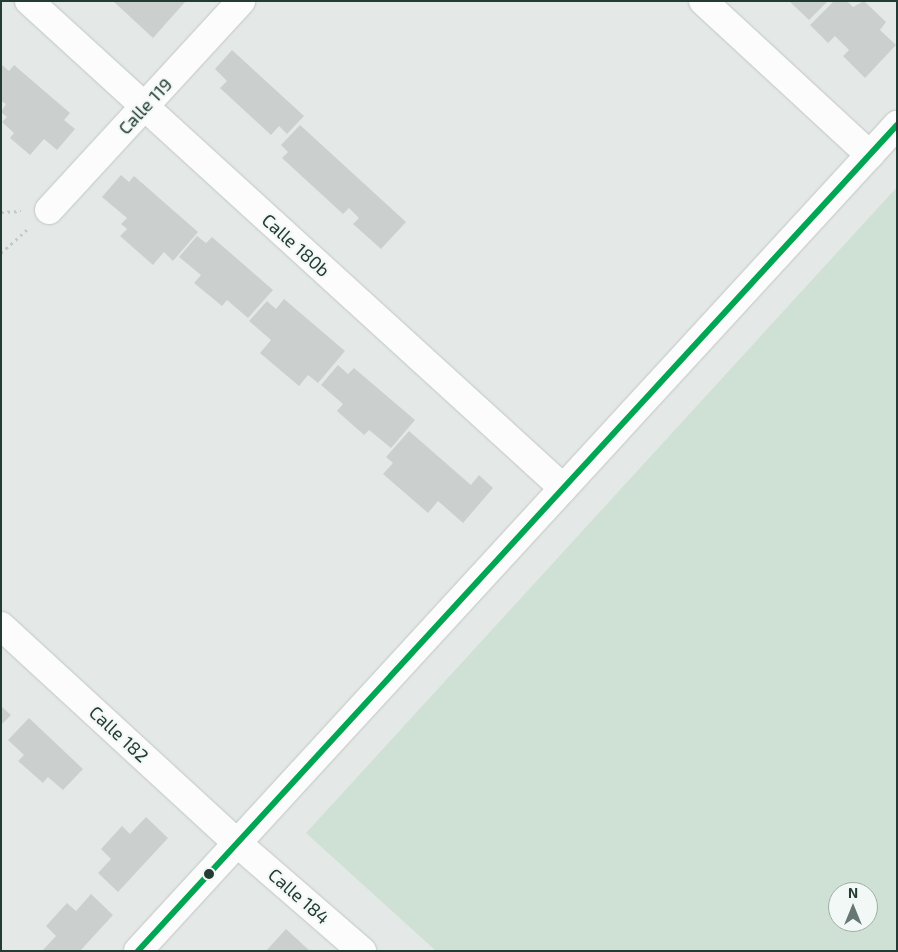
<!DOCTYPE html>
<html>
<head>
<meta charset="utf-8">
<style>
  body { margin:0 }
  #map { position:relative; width:898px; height:952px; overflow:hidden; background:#e4e9e7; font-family:"Exo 2",sans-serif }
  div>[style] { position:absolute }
  .green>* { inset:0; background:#cfe1d4 }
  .building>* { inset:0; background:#cbd0ce }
  .path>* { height:3px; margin-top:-1.5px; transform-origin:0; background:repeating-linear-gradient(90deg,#c1c9c5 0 2.5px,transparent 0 6.5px) }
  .roads { filter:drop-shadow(0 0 1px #c1c6c4) drop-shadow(0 0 1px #c1c6c4) }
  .minor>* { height:28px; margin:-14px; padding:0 14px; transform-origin:14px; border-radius:14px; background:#fbfcfb }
  .tertiary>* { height:28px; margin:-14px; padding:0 14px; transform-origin:14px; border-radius:14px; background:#fbfcfb }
  .bus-1>* { height:6px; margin:-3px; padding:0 3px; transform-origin:3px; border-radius:3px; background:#00a651 }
  .dots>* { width:14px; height:14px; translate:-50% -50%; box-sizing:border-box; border:2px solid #f2f8f5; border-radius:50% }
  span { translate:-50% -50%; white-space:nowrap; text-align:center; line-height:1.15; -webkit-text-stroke:4px #f2f8f5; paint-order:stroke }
  .street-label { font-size:18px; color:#243a34 }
  .frame { position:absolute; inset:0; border:2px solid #243a34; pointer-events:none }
  .north { position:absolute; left:828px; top:882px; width:50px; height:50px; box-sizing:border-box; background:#f2f8f5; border:1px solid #a0aca8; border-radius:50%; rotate:0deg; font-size:14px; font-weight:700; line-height:20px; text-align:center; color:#243a34 }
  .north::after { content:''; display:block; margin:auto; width:18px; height:22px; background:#677773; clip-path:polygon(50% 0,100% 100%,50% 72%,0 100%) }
</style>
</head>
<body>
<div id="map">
  <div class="green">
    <div style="clip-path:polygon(evenodd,897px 187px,897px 951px,436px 951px,306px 833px,897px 187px,838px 892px,868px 892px,868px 922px,838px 922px,838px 892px)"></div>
  </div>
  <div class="building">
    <div style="clip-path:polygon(113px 1px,186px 1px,153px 38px)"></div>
    <div style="clip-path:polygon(789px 1px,828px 1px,809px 20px)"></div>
    <div style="clip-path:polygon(834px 1px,847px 1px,853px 7px,864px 1px,886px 22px,880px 30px,896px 45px,865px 78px,843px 56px,849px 50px,835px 36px,828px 43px,810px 25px)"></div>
    <div style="clip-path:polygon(232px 50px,304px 116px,287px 134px,279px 126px,271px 135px,220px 88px,227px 81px,215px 69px)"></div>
    <div style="clip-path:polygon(1px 64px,9px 71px,14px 65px,70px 113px,64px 120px,75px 129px,57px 150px,44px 139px,30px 155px,10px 138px,14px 133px,2px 122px,7px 117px,1px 112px,6px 104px,1px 101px)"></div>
    <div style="clip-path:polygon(300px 125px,406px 222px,381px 249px,353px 224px,359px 218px,349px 208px,343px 214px,282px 158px,288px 152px,281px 145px)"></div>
    <div style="clip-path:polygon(121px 175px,129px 182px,134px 176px,198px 232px,173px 261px,164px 252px,153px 265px,120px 236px,127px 229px,121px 224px,127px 218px,102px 197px)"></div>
    <div style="clip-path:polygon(197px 236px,206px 243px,212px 237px,273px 290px,248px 318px,227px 300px,222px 306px,194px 283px,201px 275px,179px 257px)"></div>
    <div style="clip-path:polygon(284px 299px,345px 351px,318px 383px,308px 375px,299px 386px,260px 353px,271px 340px,249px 321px,267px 301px,276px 309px)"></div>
    <div style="clip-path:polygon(338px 365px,348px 374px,354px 368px,415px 420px,391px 448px,369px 430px,364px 435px,337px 411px,343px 404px,321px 385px)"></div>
    <div style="clip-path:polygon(409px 431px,471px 485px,479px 475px,493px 488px,463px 523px,438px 501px,428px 513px,383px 474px,393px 463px,386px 457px)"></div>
    <div style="clip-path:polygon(1px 706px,11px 715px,1px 725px)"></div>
    <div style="clip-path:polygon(29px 718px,83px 769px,63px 790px,48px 777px,43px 783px,18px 761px,24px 755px,8px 740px)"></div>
    <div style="clip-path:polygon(146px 817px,168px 838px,118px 892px,98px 873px,111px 859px,101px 849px,122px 826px,130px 834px)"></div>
    <div style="clip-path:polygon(91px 894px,113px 915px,80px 951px,42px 951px,56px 936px,46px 926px,67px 903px,76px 911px)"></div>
    <div style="clip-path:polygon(286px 929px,310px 951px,266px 951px)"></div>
  </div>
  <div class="path">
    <div style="left:1px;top:212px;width:20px;rotate:-3deg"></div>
    <div style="left:1px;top:253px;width:36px;rotate:-42deg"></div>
  </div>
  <div class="roads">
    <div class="minor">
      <div style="left:29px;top:1px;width:723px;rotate:42.36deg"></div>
      <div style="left:703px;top:1px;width:227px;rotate:42.7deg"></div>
      <div style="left:49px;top:210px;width:284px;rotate:-47.4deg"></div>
      <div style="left:1px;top:626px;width:319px;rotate:42.6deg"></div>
      <div style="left:236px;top:842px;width:167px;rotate:40.9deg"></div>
    </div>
    <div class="tertiary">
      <div style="left:138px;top:951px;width:1122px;rotate:-47.42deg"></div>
    </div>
  </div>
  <div class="bus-1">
    <div style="left:138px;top:951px;width:1122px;rotate:-47.42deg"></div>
  </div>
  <div class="dots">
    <div style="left:209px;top:874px;background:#243a34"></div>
  </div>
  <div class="street-label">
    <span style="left:145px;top:106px;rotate:-47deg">Calle 119</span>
    <span style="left:296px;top:245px;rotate:42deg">Calle 180b</span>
    <span style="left:119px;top:734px;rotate:43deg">Calle 182</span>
    <span style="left:299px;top:896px;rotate:41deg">Calle 184</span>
  </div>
  <div class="frame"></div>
  <div class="north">N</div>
</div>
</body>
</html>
